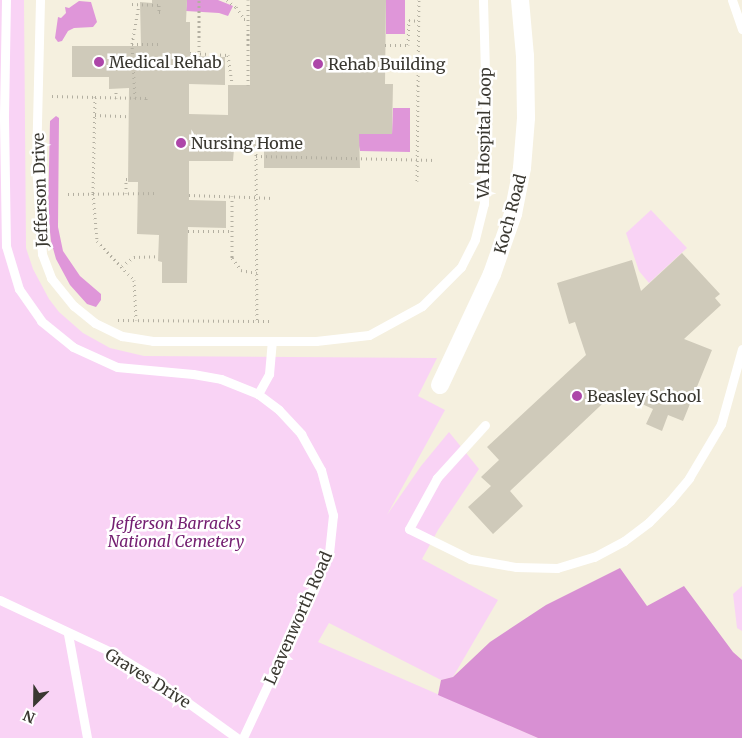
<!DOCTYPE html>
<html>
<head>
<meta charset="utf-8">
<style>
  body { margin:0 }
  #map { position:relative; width:742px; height:738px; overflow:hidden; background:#f5f0df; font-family:Merriweather,serif }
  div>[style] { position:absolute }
  .green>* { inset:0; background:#f9d3f5 }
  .forest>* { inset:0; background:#d890d3 }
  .water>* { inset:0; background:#df96d9; transform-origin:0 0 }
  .pier>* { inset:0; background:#f5f0df }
  .building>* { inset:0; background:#cfcaba }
  .path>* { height:3px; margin-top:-1.5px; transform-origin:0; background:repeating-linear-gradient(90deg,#b3afa1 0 1px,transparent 0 5px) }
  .service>* { height:9px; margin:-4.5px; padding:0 4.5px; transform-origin:4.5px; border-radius:4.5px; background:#fff }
  .minor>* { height:18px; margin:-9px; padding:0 9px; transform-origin:9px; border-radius:9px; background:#fff }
  .dots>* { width:14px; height:14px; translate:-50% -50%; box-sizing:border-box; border:2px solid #fff; border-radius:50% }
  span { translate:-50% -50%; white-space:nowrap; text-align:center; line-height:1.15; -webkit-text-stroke:5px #fff; paint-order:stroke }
  .poi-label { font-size:16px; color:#3a3831 }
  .left { translate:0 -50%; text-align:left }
  .street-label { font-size:16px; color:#3a3831 }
  .park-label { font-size:16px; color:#752072; font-style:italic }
  .north { position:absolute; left:10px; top:678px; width:50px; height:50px; -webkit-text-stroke:4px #fff; paint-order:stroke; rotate:203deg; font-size:14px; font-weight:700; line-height:20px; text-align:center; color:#3a3831 }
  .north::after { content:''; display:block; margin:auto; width:18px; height:22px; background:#3a3831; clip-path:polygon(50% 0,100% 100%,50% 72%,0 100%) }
</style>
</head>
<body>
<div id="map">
  <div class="green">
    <div style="clip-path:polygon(0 0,24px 0,26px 248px,33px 269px,49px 299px,59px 312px,83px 333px,110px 348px,144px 356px,437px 358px,418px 396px,445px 410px,387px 515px,421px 466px,449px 432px,479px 469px,438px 530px,422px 559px,498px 600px,453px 677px,441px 680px,329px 623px,318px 642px,538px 738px,0 738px)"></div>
    <div style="clip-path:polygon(651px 210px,687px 248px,649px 283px,639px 271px,626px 233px)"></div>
    <div style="clip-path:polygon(742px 586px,742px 631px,737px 628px,733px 594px)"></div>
  </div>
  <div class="forest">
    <div style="clip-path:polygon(620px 568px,647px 606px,684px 586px,733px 652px,742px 660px,742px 738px,538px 738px,438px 695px,441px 680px,453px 677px,490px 642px,546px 605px)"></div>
  </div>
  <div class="water">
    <div style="clip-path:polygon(187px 0,218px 0,233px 6px,228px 16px,219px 13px,186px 11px)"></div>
    <div style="left:386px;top:0;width:19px;height:34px"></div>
    <div style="clip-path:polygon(79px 1px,91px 2px,97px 22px,93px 27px,74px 28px,68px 31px,62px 41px,58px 42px,55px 38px,58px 17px,61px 18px,66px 13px,65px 7px,69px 8px)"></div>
    <div style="clip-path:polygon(393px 108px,410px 108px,410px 152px,360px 151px,359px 146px,335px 134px,392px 134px)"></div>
    <div style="clip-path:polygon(56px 116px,59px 118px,58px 227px,63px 251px,80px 276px,101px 294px,101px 300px,96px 307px,87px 304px,70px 285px,56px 259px,51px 241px,48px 214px,50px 121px)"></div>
  </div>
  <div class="pier">
    <div style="clip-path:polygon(460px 192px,468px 193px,470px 197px,470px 207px,461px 234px,445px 264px,445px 197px,448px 193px)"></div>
  </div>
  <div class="building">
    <div style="clip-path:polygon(152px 0,187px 0,186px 22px,190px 22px,190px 56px,225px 57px,225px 85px,189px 84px,189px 114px,228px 115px,228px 85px,250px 85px,250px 0,386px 0,385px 84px,393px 84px,392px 134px,359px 134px,360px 168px,264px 168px,264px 150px,234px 149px,233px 161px,189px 161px,189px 200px,226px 201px,226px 228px,188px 227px,187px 283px,162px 283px,162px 262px,158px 261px,159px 235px,137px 234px,138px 182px,128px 182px,129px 88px,109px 89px,109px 77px,72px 77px,72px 46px,141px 46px,140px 2px,152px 3px)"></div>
    <div style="clip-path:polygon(682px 253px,720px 294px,715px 298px,721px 305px,684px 339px,712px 350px,683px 421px,668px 415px,662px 431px,646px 424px,653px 409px,642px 404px,643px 401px,617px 390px,510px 491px,523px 506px,493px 534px,468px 507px,491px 486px,481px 477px,499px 460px,487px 447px,586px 355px,575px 322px,569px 324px,557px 283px,632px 260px,641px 291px)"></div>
  </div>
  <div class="path">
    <div style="left:227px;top:0;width:11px;rotate:38deg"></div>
    <div style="left:236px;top:7px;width:14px;rotate:56deg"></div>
    <div style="left:244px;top:19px;width:4px"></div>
    <div style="left:132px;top:4px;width:27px;rotate:2deg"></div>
    <div style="left:159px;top:5px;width:7px;rotate:90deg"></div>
    <div style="left:159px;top:12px;width:4px"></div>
    <div style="left:132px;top:44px;width:27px"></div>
    <div style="left:385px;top:45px;width:23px"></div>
    <div style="left:408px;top:45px;width:25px;rotate:-88deg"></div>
    <div style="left:409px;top:20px;width:10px;rotate:6deg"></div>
    <div style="left:190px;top:53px;width:38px;rotate:3deg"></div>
    <div style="left:228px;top:55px;width:29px;rotate:82deg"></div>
    <div style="left:199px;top:57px;width:57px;rotate:-90deg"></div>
    <div style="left:248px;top:85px;width:85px;rotate:-90deg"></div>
    <div style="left:52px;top:96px;width:43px;rotate:1.3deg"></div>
    <div style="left:95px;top:97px;width:96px;rotate:91.2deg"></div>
    <div style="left:93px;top:193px;width:48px;rotate:85.2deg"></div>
    <div style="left:97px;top:241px;width:54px;rotate:46.5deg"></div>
    <div style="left:134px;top:280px;width:40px;rotate:87.1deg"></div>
    <div style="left:95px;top:97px;width:51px;rotate:1.1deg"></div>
    <div style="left:146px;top:98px;width:4px;rotate:90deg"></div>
    <div style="left:116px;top:98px;width:9px;rotate:-90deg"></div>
    <div style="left:135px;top:98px;width:54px;rotate:-93.2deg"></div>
    <div style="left:132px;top:44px;width:40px;rotate:-80deg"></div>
    <div style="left:95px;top:115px;width:33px;rotate:2deg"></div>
    <div style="left:256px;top:149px;width:171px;rotate:89.7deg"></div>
    <div style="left:256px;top:156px;width:180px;rotate:1.3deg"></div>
    <div style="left:417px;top:181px;width:181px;rotate:-89.4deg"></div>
    <div style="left:126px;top:193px;width:14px;rotate:-90deg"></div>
    <div style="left:126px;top:179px;width:2px"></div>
    <div style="left:68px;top:194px;width:90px;rotate:-0.6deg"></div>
    <div style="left:189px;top:195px;width:84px;rotate:2deg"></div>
    <div style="left:232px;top:196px;width:62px;rotate:90deg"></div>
    <div style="left:232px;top:258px;width:15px;rotate:53deg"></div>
    <div style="left:241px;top:270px;width:16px;rotate:11deg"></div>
    <div style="left:188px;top:231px;width:44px"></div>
    <div style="left:122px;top:266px;width:15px;rotate:-37deg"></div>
    <div style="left:134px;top:257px;width:24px;rotate:-2deg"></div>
    <div style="left:118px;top:320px;width:154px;rotate:0.4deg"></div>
  </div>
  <div class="service">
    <div style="left:6px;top:0;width:119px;rotate:91deg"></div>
    <div style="left:4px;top:119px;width:127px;rotate:89.1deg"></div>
    <div style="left:6px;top:246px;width:45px;rotate:73.2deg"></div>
    <div style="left:19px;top:289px;width:39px;rotate:55deg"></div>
    <div style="left:41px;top:321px;width:41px;rotate:39.1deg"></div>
    <div style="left:73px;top:347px;width:48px;rotate:24.4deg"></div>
    <div style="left:117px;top:367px;width:76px;rotate:5.3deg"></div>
    <div style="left:193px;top:374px;width:28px;rotate:10deg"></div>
    <div style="left:221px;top:379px;width:40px;rotate:22deg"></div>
    <div style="left:258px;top:394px;width:26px;rotate:37deg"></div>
    <div style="left:279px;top:410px;width:33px;rotate:47deg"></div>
    <div style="left:301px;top:434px;width:41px;rotate:60.9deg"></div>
    <div style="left:321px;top:470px;width:47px;rotate:75.1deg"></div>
    <div style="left:333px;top:515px;width:39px;rotate:96deg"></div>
    <div style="left:329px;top:554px;width:203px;rotate:115.1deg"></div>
    <div style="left:40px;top:0;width:166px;rotate:91.4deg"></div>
    <div style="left:36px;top:166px;width:88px;rotate:86.1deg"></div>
    <div style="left:42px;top:254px;width:26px;rotate:69deg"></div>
    <div style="left:51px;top:278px;width:36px;rotate:51deg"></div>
    <div style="left:74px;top:306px;width:27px;rotate:39deg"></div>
    <div style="left:95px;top:323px;width:30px;rotate:26deg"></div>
    <div style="left:122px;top:336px;width:31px;rotate:9deg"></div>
    <div style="left:153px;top:341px;width:163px"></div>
    <div style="left:316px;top:341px;width:53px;rotate:-6.5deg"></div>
    <div style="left:369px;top:335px;width:60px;rotate:-28.7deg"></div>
    <div style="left:422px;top:306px;width:55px;rotate:-45deg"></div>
    <div style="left:461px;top:267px;width:31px;rotate:-63deg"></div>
    <div style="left:475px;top:239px;width:36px;rotate:-76deg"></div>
    <div style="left:484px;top:204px;width:96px;rotate:-88.8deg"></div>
    <div style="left:486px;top:108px;width:108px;rotate:-91.6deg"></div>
    <div style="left:732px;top:0;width:31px;rotate:71deg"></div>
    <div style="left:258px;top:394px;width:23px;rotate:-61deg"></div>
    <div style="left:269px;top:374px;width:33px;rotate:-85deg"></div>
    <div style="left:485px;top:425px;width:72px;rotate:132.2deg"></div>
    <div style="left:437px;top:478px;width:58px;rotate:118.8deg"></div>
    <div style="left:409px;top:529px;width:68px;rotate:26.2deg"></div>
    <div style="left:470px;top:559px;width:47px;rotate:9.9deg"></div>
    <div style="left:516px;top:567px;width:41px;rotate:1.4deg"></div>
    <div style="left:557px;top:568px;width:39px;rotate:-17deg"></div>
    <div style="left:594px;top:557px;width:34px;rotate:-28deg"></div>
    <div style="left:624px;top:541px;width:31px;rotate:-37deg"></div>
    <div style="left:649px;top:522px;width:30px;rotate:-45deg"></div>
    <div style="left:670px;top:501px;width:30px;rotate:-50deg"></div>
    <div style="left:689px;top:478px;width:63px;rotate:-59.3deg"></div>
    <div style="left:721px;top:424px;width:78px;rotate:-74.4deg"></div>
    <div style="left:0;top:600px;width:125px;rotate:25.1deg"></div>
    <div style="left:113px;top:653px;width:44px;rotate:31.2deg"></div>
    <div style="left:151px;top:676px;width:106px;rotate:35.8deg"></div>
    <div style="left:68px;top:634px;width:106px;rotate:79.6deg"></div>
  </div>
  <div class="minor">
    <div style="left:440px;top:385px;width:123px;rotate:-64.9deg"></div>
    <div style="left:492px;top:274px;width:64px;rotate:-70.7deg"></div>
    <div style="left:513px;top:214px;width:47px;rotate:-78.9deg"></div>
    <div style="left:522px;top:168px;width:50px;rotate:-85.4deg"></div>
    <div style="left:526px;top:118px;width:62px;rotate:-90.9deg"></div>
    <div style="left:525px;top:56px;width:56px;rotate:-95.1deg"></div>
  </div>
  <div class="dots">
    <div style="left:99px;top:62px;background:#ad46a9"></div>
    <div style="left:318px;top:64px;background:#ad46a9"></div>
    <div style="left:181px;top:143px;background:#ad46a9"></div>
    <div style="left:577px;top:396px;background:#ad46a9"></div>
  </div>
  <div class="poi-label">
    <span class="left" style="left:109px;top:62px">Medical Rehab</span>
    <span class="left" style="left:328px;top:64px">Rehab Building</span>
    <span class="left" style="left:191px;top:143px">Nursing Home</span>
    <span class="left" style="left:587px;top:396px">Beasley School</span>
  </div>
  <div class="street-label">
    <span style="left:484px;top:133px;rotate:-89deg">VA Hospital Loop</span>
    <span style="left:40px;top:190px;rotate:-92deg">Jefferson Drive</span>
    <span style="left:510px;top:214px;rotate:-75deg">Koch Road</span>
    <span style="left:298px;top:618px;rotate:-66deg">Leavenworth Road</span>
    <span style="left:148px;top:678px;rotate:32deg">Graves Drive</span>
  </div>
  <div class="park-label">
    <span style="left:176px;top:532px">Jefferson Barracks<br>National Cemetery</span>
  </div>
  <div class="north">N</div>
</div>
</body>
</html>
